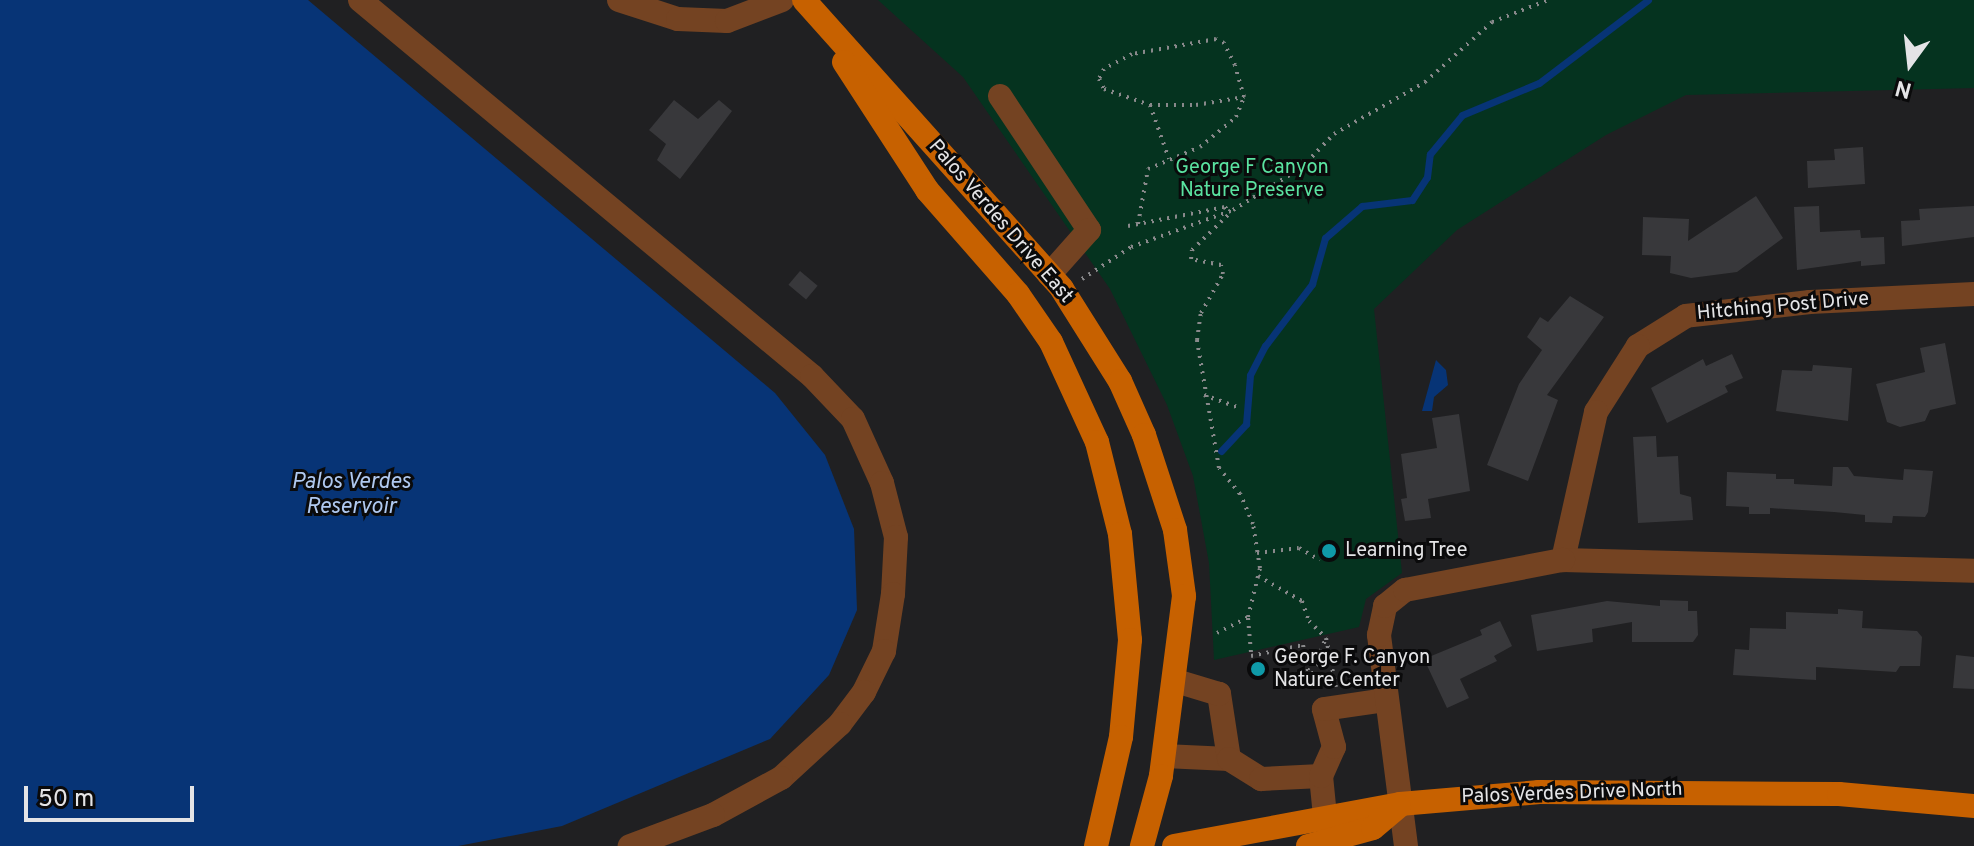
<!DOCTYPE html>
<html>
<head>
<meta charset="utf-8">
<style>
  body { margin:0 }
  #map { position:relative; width:1974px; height:846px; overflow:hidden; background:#202022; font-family:Overpass,sans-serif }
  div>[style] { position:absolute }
  .green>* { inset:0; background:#05331f }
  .water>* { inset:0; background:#073476 }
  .stream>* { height:7px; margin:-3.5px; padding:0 3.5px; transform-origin:3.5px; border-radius:3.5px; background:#073476 }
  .building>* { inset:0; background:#38383b; transform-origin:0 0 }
  .path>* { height:4px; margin-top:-2px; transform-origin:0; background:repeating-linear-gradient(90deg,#89898b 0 2px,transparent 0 8px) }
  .minor>* { height:24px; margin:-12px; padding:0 12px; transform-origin:12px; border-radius:12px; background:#744322 }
  .major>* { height:24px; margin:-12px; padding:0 12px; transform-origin:12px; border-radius:12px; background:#c76100 }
  .dots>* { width:22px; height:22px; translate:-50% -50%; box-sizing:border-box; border:4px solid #0a0a0b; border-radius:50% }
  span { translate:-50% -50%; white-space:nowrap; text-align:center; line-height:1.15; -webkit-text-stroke:6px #0a0a0b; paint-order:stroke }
  .park-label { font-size:20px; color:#5ae2a0 }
  .street-label { font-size:20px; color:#e4e4e6 }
  .poi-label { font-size:20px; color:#e4e4e6 }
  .left { translate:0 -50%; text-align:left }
  .water-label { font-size:22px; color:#b0c9f0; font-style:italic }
  .north { position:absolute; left:1870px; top:24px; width:80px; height:80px; -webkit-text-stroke:6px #0a0a0b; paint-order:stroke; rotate:195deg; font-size:22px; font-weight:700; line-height:32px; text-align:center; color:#e4e4e6 }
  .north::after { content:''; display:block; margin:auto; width:28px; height:36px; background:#e4e4e6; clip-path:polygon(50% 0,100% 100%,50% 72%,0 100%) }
  .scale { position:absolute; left:24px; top:786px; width:170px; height:36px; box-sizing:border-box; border:4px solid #e4e4e6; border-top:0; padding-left:10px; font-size:24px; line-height:28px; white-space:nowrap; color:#e4e4e6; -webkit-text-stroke:6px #0a0a0b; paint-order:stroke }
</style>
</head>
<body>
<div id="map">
  <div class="green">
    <div style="clip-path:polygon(878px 0,1974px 0,1974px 88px,1686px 95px,1606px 135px,1457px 230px,1374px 309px,1402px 573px,1366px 599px,1359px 627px,1214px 660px,1209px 563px,1193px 476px,1167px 405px,1110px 289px,963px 77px)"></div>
  </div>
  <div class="water">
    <div style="clip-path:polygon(0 0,308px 0,775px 393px,825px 455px,854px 529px,857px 610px,829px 675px,770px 739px,562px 826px,458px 846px,0 846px)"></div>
    <div style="clip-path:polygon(1436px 360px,1446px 370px,1448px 385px,1434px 397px,1432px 411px,1422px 411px)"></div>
  </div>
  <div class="stream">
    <div style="left:1221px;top:451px;width:37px;rotate:-47deg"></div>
    <div style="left:1246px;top:424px;width:49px;rotate:-85.3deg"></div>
    <div style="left:1250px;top:375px;width:33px;rotate:-63deg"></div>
    <div style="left:1265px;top:346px;width:78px;rotate:-52.8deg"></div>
    <div style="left:1312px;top:284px;width:48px;rotate:-74.2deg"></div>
    <div style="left:1325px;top:238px;width:49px;rotate:-40.9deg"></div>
    <div style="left:1362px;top:206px;width:50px;rotate:-6.8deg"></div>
    <div style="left:1412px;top:200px;width:27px;rotate:-57deg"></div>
    <div style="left:1427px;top:177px;width:23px;rotate:-83deg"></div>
    <div style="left:1430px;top:154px;width:50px;rotate:-50.6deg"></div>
    <div style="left:1462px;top:115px;width:83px;rotate:-22.6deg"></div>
    <div style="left:1539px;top:83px;width:137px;rotate:-37.3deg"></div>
  </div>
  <div class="building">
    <div style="clip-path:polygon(674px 100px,698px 119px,719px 100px,732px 111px,680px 179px,657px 160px,666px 144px,649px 130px)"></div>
    <div style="clip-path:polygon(1863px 147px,1865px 184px,1808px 188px,1807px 161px,1835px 160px,1834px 149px)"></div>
    <div style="clip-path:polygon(1756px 196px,1783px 238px,1737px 272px,1691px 278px,1670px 273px,1671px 256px,1642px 255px,1643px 217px,1689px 219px,1688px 241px)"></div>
    <div style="clip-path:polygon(1819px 206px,1820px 232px,1860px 230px,1861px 238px,1884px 237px,1885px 264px,1861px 266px,1861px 261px,1797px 270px,1794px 207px)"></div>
    <div style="clip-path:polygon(1974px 206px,1974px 237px,1902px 246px,1901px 221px,1920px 220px,1919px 209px)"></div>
    <div style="left:800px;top:271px;width:23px;height:18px;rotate:40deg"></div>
    <div style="clip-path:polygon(1570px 296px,1604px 317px,1547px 395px,1558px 400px,1528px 481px,1487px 465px,1519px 384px,1542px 350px,1527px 337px,1540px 317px,1548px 322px)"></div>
    <div style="clip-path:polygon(1945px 343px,1956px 404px,1930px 410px,1925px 421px,1900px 427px,1887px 422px,1876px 384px,1925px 372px,1920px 348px)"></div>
    <div style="clip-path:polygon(1732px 354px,1743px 378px,1725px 386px,1728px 392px,1667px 423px,1651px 388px,1703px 359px,1706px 366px)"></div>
    <div style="clip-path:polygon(1813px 365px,1852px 368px,1848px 421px,1776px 411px,1782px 370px,1812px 371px)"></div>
    <div style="clip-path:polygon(1459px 414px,1470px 491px,1428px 499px,1431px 518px,1405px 521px,1401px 499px,1407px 498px,1401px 454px,1437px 448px,1432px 418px)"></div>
    <div style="clip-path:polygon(1656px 436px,1657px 457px,1678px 456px,1680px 494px,1691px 497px,1693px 520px,1638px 523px,1633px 437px)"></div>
    <div style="clip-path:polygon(1833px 467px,1848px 467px,1854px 476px,1903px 480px,1904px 469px,1933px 471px,1928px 512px,1925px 517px,1893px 516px,1892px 523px,1865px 522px,1865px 515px,1834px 512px,1770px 508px,1770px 514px,1749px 514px,1749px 507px,1726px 506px,1727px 472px,1776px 474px,1776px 479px,1794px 479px,1794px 484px,1832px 486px)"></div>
    <div style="clip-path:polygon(1660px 600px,1688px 601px,1688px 611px,1697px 611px,1698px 635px,1693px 642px,1632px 642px,1632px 622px,1592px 629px,1593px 642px,1537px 651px,1531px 615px,1607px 601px,1660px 606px)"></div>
    <div style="clip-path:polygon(1838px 609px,1863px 611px,1862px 628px,1917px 631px,1922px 637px,1920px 666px,1900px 666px,1896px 672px,1816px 667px,1816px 680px,1733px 675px,1735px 649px,1749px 650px,1750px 628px,1786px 629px,1786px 612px,1838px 614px)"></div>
    <div style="clip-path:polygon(1500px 621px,1512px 646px,1494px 656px,1497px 661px,1460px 679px,1469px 698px,1447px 708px,1424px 659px,1482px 635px,1480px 630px)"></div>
    <div style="clip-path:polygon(1956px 655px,1974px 657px,1974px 689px,1953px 688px)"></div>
  </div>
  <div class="path">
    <div style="left:1150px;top:105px;width:57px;rotate:70.6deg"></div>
    <div style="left:1138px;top:224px;width:56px;rotate:-79.7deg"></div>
    <div style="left:1148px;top:169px;width:56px;rotate:-22.9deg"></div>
    <div style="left:1200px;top:147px;width:47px;rotate:-39.8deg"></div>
    <div style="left:1236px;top:117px;width:22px;rotate:-68deg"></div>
    <div style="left:1244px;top:97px;width:33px;rotate:-106deg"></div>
    <div style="left:1235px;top:65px;width:25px;rotate:-117deg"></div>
    <div style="left:1224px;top:43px;width:9px;rotate:-153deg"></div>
    <div style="left:1216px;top:39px;width:85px;rotate:169.9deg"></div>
    <div style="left:1132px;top:54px;width:32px;rotate:152deg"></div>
    <div style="left:1104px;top:69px;width:11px;rotate:117deg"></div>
    <div style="left:1099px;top:79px;width:11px;rotate:63deg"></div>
    <div style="left:1104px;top:89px;width:49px;rotate:19.2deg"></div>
    <div style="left:1150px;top:105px;width:46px"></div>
    <div style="left:1196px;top:105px;width:49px;rotate:-9.5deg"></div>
    <div style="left:1128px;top:226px;width:99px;rotate:-11.1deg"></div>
    <div style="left:1225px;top:207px;width:6px;rotate:51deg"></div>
    <div style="left:1082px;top:279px;width:59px;rotate:-33.1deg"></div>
    <div style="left:1131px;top:247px;width:109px;rotate:-19.9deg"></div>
    <div style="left:1233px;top:210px;width:80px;rotate:-31.7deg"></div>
    <div style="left:1301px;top:168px;width:47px;rotate:-45.9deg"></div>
    <div style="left:1334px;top:134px;width:105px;rotate:-29.7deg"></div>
    <div style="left:1425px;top:82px;width:90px;rotate:-41.8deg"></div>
    <div style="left:1492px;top:22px;width:60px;rotate:-21.4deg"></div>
    <div style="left:1204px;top:395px;width:38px;rotate:20deg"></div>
    <div style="left:1257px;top:553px;width:42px;rotate:-6.8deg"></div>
    <div style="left:1299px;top:548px;width:24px;rotate:30deg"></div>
    <div style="left:1258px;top:576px;width:51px;rotate:29.6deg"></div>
    <div style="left:1302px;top:601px;width:21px;rotate:71deg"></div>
    <div style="left:1309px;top:621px;width:24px;rotate:45deg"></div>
    <div style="left:1326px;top:638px;width:50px;rotate:78.5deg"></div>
    <div style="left:1248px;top:618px;width:38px;rotate:85deg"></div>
    <div style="left:1251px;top:656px;width:53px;rotate:-11.9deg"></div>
    <div style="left:1303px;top:645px;width:42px;rotate:79deg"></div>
    <div style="left:1217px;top:633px;width:35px;rotate:-27deg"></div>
    <div style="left:1248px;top:617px;width:50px;rotate:-76.2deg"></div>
    <div style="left:1260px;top:568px;width:45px;rotate:-99deg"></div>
    <div style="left:1253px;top:524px;width:33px;rotate:-113deg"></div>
    <div style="left:1240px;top:494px;width:33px;rotate:-129deg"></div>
    <div style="left:1219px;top:468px;width:130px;rotate:-99.8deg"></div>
    <div style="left:1197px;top:340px;width:27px;rotate:-82deg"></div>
    <div style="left:1201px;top:313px;width:45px;rotate:-60.6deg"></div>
    <div style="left:1223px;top:274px;width:9px;rotate:-103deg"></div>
    <div style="left:1221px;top:265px;width:31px;rotate:-169deg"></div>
    <div style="left:1191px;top:259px;width:9px;rotate:-84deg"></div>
    <div style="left:1192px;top:250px;width:50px;rotate:-44.2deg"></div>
    <div style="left:1310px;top:681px;width:44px;rotate:-69.9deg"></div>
    <div style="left:1304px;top:682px;width:5px;rotate:79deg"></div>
  </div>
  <div class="minor">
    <div style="left:360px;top:0;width:588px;rotate:39.76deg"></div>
    <div style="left:812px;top:376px;width:59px;rotate:46.4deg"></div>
    <div style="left:853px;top:419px;width:70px;rotate:65.6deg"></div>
    <div style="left:882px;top:483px;width:56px;rotate:75.5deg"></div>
    <div style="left:896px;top:537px;width:57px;rotate:93deg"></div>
    <div style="left:893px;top:594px;width:58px;rotate:99deg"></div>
    <div style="left:884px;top:651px;width:46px;rotate:116deg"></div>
    <div style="left:864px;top:692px;width:40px;rotate:127deg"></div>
    <div style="left:840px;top:724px;width:80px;rotate:137.5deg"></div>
    <div style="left:781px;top:778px;width:77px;rotate:151.4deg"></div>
    <div style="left:713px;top:815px;width:89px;rotate:159.5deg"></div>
    <div style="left:619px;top:0;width:62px;rotate:17.9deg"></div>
    <div style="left:678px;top:19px;width:49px;rotate:2.3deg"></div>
    <div style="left:727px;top:21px;width:59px;rotate:-20.9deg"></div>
    <div style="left:1000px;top:96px;width:161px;rotate:56.4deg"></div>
    <div style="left:1089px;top:230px;width:60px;rotate:131.6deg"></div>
    <div style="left:1974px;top:294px;width:164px;rotate:177.2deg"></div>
    <div style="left:1810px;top:302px;width:125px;rotate:173.6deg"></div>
    <div style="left:1686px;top:316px;width:57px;rotate:148deg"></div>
    <div style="left:1638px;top:346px;width:78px;rotate:122.5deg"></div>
    <div style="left:1596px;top:412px;width:152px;rotate:102.6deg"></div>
    <div style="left:1563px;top:560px;width:411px;rotate:1.5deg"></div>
    <div style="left:1164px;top:756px;width:65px;rotate:2.6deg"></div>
    <div style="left:1229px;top:759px;width:66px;rotate:-98.7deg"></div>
    <div style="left:1219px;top:694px;width:45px;rotate:-163.2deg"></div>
    <div style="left:1229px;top:759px;width:38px;rotate:32deg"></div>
    <div style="left:1261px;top:779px;width:60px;rotate:-2.9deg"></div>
    <div style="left:1325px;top:816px;width:40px;rotate:-95.7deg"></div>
    <div style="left:1321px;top:776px;width:32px;rotate:-66deg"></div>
    <div style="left:1334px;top:747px;width:39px;rotate:-105deg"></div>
    <div style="left:1324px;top:709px;width:63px;rotate:-8.3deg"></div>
    <div style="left:1406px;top:846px;width:213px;rotate:-97.3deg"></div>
    <div style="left:1379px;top:635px;width:30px;rotate:-78deg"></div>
    <div style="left:1385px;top:606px;width:26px;rotate:-39deg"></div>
    <div style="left:1405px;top:590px;width:161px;rotate:-10.8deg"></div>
  </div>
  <div class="major">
    <div style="left:804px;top:0;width:387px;rotate:48.2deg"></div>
    <div style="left:1062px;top:289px;width:109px;rotate:57.8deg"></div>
    <div style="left:1120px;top:381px;width:59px;rotate:66deg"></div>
    <div style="left:1144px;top:435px;width:100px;rotate:71.9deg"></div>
    <div style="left:1175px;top:530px;width:67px;rotate:82.2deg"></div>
    <div style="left:1184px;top:596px;width:181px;rotate:97.3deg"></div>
    <div style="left:1161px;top:776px;width:73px;rotate:105.2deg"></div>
    <div style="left:844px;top:62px;width:153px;rotate:57deg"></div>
    <div style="left:927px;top:190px;width:138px;rotate:48.8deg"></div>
    <div style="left:1018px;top:294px;width:58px;rotate:55.5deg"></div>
    <div style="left:1051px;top:342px;width:110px;rotate:65.3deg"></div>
    <div style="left:1097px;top:442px;width:95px;rotate:76deg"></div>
    <div style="left:1120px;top:534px;width:106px;rotate:84.6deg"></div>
    <div style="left:1130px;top:640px;width:97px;rotate:95.3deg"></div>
    <div style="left:1121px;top:737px;width:112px;rotate:102.9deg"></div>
    <div style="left:1174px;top:846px;width:230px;rotate:-10.5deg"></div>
    <div style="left:1400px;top:804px;width:140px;rotate:-4.9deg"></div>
    <div style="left:1539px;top:792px;width:300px;rotate:0.4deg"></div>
    <div style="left:1839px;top:794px;width:136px;rotate:5.1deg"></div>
    <div style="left:1308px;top:846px;width:67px;rotate:-15.5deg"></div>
    <div style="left:1373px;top:828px;width:34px;rotate:-40deg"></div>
  </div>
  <div class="dots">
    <div style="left:1329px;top:551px;background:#0f9aa8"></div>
    <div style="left:1258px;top:669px;background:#0f9aa8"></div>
  </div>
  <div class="park-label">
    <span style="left:1252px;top:180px">George F Canyon<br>Nature Preserve</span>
  </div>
  <div class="street-label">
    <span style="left:1000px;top:222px;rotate:49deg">Palos Verdes Drive East</span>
    <span style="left:1783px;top:307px;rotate:-5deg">Hitching Post Drive</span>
    <span style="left:1572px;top:794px;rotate:-2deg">Palos Verdes Drive North</span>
  </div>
  <div class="poi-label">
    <span class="left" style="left:1345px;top:551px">Learning Tree</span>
    <span class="left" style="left:1274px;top:670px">George F. Canyon<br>Nature Center</span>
  </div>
  <div class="water-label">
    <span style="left:351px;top:495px">Palos Verdes<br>Reservoir</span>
  </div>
  <div class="north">N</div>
  <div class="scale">50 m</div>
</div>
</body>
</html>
